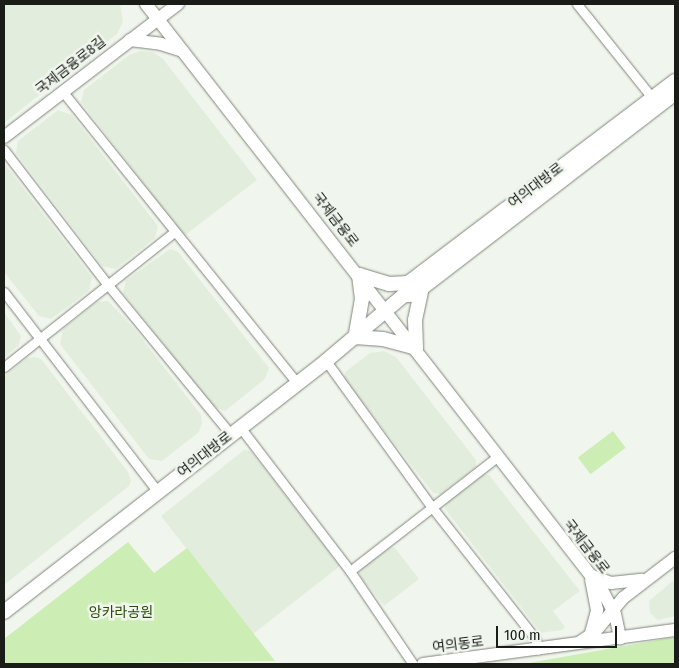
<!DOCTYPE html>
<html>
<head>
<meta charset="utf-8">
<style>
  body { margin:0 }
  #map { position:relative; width:679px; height:668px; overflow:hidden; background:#f0f6ed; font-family:"Fira Sans Condensed","Noto Sans KR",sans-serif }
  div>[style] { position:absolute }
  .built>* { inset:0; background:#e3eddd }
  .green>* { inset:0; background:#cceeb4; transform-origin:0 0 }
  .roads { filter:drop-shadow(0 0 1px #80847c) drop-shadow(0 0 1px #80847c) }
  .street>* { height:9px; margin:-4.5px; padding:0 4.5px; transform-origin:4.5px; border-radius:4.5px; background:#fff }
  .secondary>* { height:12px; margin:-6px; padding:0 6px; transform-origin:6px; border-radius:6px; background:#fff }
  .primary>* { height:14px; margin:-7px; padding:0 7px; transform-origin:7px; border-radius:7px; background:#fff }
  span { translate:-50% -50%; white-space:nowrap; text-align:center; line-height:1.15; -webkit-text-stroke:5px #f0f6ed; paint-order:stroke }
  .street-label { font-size:14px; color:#1a1c18 }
  .park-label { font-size:14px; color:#2a4b04 }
  .frame { position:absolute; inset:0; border:5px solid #1a1c18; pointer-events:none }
  .scale { position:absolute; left:496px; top:626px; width:121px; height:22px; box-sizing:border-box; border:2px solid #1a1c18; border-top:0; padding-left:6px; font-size:15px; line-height:18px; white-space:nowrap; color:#1a1c18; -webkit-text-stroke:4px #f0f6ed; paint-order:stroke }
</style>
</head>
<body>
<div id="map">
  <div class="built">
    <div style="clip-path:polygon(4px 4px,120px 4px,123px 22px,117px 34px,4px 123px)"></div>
    <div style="clip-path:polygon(140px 51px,153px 52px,163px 59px,257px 180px,184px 236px,81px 102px,84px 90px,129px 55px)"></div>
    <div style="clip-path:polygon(58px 110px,72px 115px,158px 226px,155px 238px,116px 269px,102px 266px,16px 153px,18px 141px)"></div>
    <div style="clip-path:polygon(4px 163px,92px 277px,89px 291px,51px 319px,39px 316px,4px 272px)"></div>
    <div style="clip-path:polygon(170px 249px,178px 252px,269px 368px,265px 379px,225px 411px,212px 406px,123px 293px,126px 280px)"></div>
    <div style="clip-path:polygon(108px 301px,133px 327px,201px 415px,202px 423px,199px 432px,162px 461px,149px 459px,60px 344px,63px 329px,97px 302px)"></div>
    <div style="clip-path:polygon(4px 312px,21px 336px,19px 345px,4px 358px)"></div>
    <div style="clip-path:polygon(384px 351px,396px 357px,476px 460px,476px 467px,441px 494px,433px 493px,344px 379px,345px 372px,370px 353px)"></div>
    <div style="clip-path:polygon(35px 357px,41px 359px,128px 472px,131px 481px,129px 486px,4px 585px,4px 376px,27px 358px)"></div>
    <div style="clip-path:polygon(244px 450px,251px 451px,340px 566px,253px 634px,161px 516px)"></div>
    <div style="clip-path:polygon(482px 474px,489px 475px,580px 591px,553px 611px,565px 627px,562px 630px,541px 633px,445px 509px,446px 502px)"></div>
    <div style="clip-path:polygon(391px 547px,395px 548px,419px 579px,384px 606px,360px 576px,361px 568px)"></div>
    <div style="clip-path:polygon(675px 579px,675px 616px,658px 620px,650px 613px,649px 601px)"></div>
  </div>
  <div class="green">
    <div style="left:613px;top:431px;width:21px;height:44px;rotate:53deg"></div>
    <div style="clip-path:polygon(128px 542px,154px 573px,187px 548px,275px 661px,4px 664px,4px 639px)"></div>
    <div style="clip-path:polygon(675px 637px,675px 664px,523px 664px)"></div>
  </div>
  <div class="roads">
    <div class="street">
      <div style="left:577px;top:4px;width:115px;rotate:51.3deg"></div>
      <div style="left:63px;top:92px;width:373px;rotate:51.2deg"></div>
      <div style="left:4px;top:150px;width:170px;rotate:52.4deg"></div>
      <div style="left:108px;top:285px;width:194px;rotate:50.6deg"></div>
      <div style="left:4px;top:292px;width:252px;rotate:52.4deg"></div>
      <div style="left:326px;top:361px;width:179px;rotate:54.1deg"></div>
      <div style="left:431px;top:506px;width:168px;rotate:51.8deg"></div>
      <div style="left:535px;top:638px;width:12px;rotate:76deg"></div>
      <div style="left:4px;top:367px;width:216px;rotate:-38.4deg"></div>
      <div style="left:240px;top:427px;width:181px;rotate:52.6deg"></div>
      <div style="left:350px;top:571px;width:112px;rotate:55.9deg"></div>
      <div style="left:350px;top:571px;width:186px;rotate:-37.8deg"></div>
    </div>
    <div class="secondary">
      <div style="left:146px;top:4px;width:743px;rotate:52.11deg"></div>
      <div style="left:602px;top:590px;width:27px;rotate:62deg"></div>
      <div style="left:615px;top:614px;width:25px;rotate:78deg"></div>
      <div style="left:130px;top:40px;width:31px;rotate:7deg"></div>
      <div style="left:161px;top:44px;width:23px;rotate:18deg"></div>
      <div style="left:4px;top:137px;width:219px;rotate:-37.4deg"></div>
      <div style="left:592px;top:576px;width:20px;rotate:20deg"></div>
      <div style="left:611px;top:583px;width:31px;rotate:-6deg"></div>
      <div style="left:591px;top:633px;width:24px;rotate:-75deg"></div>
      <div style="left:597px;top:610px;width:31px;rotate:-101deg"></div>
      <div style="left:580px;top:642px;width:18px;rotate:-34deg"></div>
      <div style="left:595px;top:632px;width:44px;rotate:-50.5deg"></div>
      <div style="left:623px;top:598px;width:66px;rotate:-37.6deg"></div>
      <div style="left:423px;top:664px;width:254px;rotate:-7.7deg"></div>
    </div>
    <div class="primary">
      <div style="left:408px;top:283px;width:19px;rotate:177deg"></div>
      <div style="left:389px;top:284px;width:31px;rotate:-163deg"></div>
      <div style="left:359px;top:275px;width:24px;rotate:83deg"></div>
      <div style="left:362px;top:299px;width:39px;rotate:100deg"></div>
      <div style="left:355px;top:337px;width:28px;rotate:4deg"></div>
      <div style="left:383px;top:339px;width:34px;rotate:15deg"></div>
      <div style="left:416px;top:348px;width:28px;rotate:-92deg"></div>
      <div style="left:415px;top:320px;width:33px;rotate:-78deg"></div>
      <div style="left:404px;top:295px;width:9px"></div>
      <div style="left:413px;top:295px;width:11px;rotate:-38deg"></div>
      <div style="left:422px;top:288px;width:319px;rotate:-37.6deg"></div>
      <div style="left:4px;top:612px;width:408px;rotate:-37.9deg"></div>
      <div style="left:326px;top:361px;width:102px;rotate:-40.2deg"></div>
      <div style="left:404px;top:295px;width:13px;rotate:-72deg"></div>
      <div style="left:408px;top:283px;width:335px;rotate:-37.1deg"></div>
    </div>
  </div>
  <div class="street-label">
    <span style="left:71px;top:66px;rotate:-38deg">국제금융로8길</span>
    <span style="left:536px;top:186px;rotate:-37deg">여의대방로</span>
    <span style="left:335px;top:220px;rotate:52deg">국제금융로</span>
    <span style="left:205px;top:455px;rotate:-38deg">여의대방로</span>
    <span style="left:586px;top:547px;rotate:52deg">국제금융로</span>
    <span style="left:458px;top:645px;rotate:-7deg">여의동로</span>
  </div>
  <div class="park-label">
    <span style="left:121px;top:613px">앙카라공원</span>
  </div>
  <div class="frame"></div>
  <div class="scale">100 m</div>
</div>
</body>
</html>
